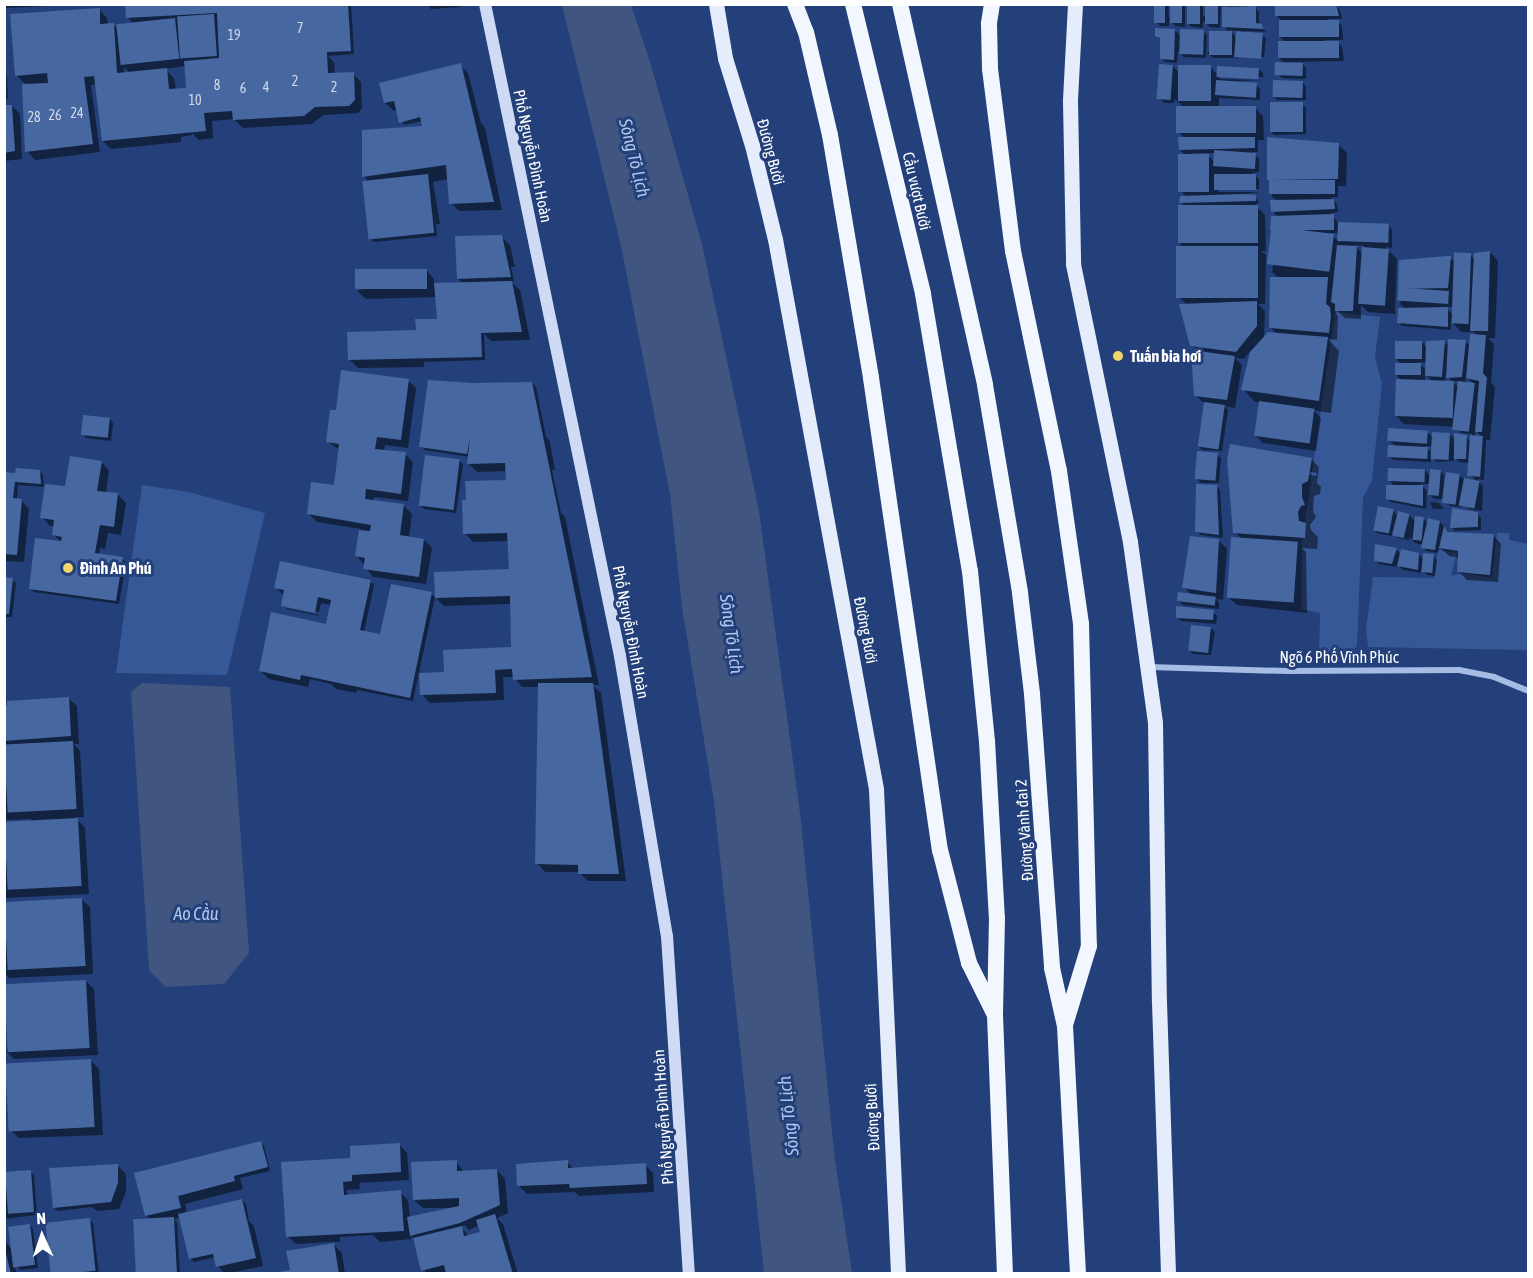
<!DOCTYPE html>
<html>
<head>
<meta charset="utf-8">
<style>
  body { margin:0 }
  #map { position:relative; width:1533px; height:1278px; overflow:hidden; background:#23407a; font-family:"Asap Condensed",sans-serif }
  div>[style] { position:absolute }
  .green>* { inset:0; background:#365897 }
  .water>* { inset:0; background:#405680 }
  .shadow>* { inset:0; background:#0007; transform-origin:0 0 }
  .building>* { inset:0; background:#4767a1; transform-origin:0 0 }
  .minor>* { height:6px; margin:-3px; padding:0 3px; transform-origin:3px; border-radius:3px; background:#a5bce4 }
  .secondary>* { height:12px; margin:-6px; padding:0 6px; transform-origin:6px; border-radius:6px; background:#cfdbf4 }
  .primary>* { height:15px; margin:-7.5px; padding:0 7.5px; transform-origin:7.5px; border-radius:7.5px; background:#e5ecfc }
  .trunk>* { height:16px; margin:-8px; padding:0 8px; transform-origin:8px; border-radius:8px; background:#f2f6fe }
  .dots>* { width:16px; height:16px; translate:-50% -50%; box-sizing:border-box; border:3px solid #23407a; border-radius:50% }
  span { translate:-50% -50%; white-space:nowrap; text-align:center; line-height:1.15; -webkit-text-stroke:6px #23407a; paint-order:stroke }
  .number-label { font-size:14px; color:#d1d9e8 }
  .number-label span { -webkit-text-stroke-width:0 }
  .street-label { font-size:16px; color:#fff }
  .poi-label { font-size:16px; color:#fff; font-weight:700 }
  .left { translate:0 -50%; text-align:left }
  .water-label { font-size:18px; color:#b0c6ec; font-style:italic }
  .frame { position:absolute; inset:0; border:6px solid #fff; pointer-events:none }
  .north { position:absolute; left:12px; top:1206px; width:60px; height:60px; -webkit-text-stroke:4px #23407a; paint-order:stroke; rotate:357deg; font-size:16px; font-weight:700; line-height:24px; text-align:center; color:#fff }
  .north::after { content:''; display:block; margin:auto; width:21px; height:27px; background:#fff; clip-path:polygon(50% 0,100% 100%,50% 72%,0 100%) }
</style>
</head>
<body>
<div id="map">
  <div class="green">
    <div style="clip-path:polygon(1335px 312px,1380px 317px,1375px 357px,1382px 384px,1372px 480px,1363px 498px,1357px 646px,1348px 655px,1319px 657px,1320px 613px,1301px 609px,1302px 542px)"></div>
    <div style="clip-path:polygon(142px 485px,189px 492px,265px 513px,227px 675px,116px 673px)"></div>
    <div style="clip-path:polygon(1497px 533px,1509px 533px,1509px 540px,1528px 544px,1528px 650px,1368px 647px,1366px 629px,1373px 577px,1434px 578px,1438px 550px,1457px 553px,1451px 576px,1463px 573px,1492px 578px)"></div>
  </div>
  <div class="water">
    <div style="clip-path:polygon(562px 5px,631px 5px,650px 62px,702px 244px,759px 511px,800px 813px,835px 1160px,852px 1273px,764px 1273px,714px 801px,682px 607px,670px 494px,621px 246px)"></div>
    <div style="clip-path:polygon(142px 683px,230px 687px,249px 953px,224px 984px,165px 987px,149px 970px,131px 692px)"></div>
  </div>
  <div class="shadow">
    <div style="clip-path:polygon(4px 4px,72px 4px,72px 5px,4px 8px)"></div>
    <div style="clip-path:polygon(evenodd,126px 4px,351px 4px,354px 54px,328px 56px,334px 62px,335px 74px,353px 74px,361px 82px,362px 108px,358px 113px,323px 115px,312px 124px,243px 128px,234px 119px,212px 121px,213px 138px,199px 140px,192px 133px,192px 135px,181px 137px,181px 142px,111px 149px,103px 141px,97px 84px,91px 85px,100px 152px,35px 160px,27px 151px,26px 85px,16px 75px,99px 9px,107px 18px,108px 25px,113px 25px,118px 29px,134px 24px,127px 17px,126px 4px,186px 66px,188px 92px,176px 90px,174px 78px,165px 69px,186px 66px,126px 4px,124px 67px,131px 74px,124px 74px,124px 67px)"></div>
    <div style="clip-path:polygon(427px 4px,461px 4px,461px 7px,431px 9px)"></div>
    <div style="clip-path:polygon(1156px 4px,1168px 4px,1169px 19px,1172px 19px,1171px 4px,1185px 4px,1185px 27px,1175px 26px,1169px 19px,1169px 26px,1160px 26px,1156px 22px)"></div>
    <div style="clip-path:polygon(1188px 4px,1203px 4px,1203px 16px,1206px 16px,1206px 4px,1221px 4px,1220px 28px,1210px 27px,1203px 21px,1203px 28px,1192px 27px,1188px 23px)"></div>
    <div style="clip-path:polygon(evenodd,1226px 4px,1259px 4px,1253px 5px,1259px 12px,1259px 25px,1266px 32px,1246px 31px,1246px 34px,1262px 35px,1266px 38px,1264px 57px,1238px 56px,1238px 59px,1234px 55px,1234px 58px,1213px 58px,1207px 53px,1230px 33px,1224px 26px,1230px 8px,1226px 4px,1229px 30px,1238px 31px,1237px 38px,1229px 30px)"></div>
    <div style="clip-path:polygon(1280px 4px,1334px 4px,1340px 10px,1342px 19px,1328px 19px,1328px 22px,1338px 22px,1342px 26px,1343px 40px,1324px 40px,1324px 43px,1339px 43px,1342px 47px,1344px 61px,1283px 62px,1278px 57px,1286px 43px,1280px 37px,1283px 22px,1277px 16px,1283px 8px)"></div>
    <div style="clip-path:polygon(1175px 30px,1181px 37px,1204px 32px,1207px 35px,1206px 58px,1184px 57px,1178px 51px,1177px 63px,1165px 62px,1161px 58px,1160px 39px,1156px 35px)"></div>
    <div style="clip-path:polygon(1303px 64px,1306px 68px,1306px 79px,1282px 78px,1278px 74px)"></div>
    <div style="clip-path:polygon(460px 65px,468px 73px,481px 123px,485px 128px,502px 210px,459px 211px,451px 203px,449px 179px,433px 182px,440px 224px,436px 224px,437px 236px,374px 242px,370px 239px,369px 182px,364px 176px,424px 126px,422px 121px,404px 125px,398px 110px,394px 111px,385px 103px)"></div>
    <div style="clip-path:polygon(evenodd,1173px 66px,1179px 73px,1210px 67px,1217px 74px,1259px 69px,1263px 73px,1263px 77px,1219px 76px,1219px 79px,1263px 80px,1239px 81px,1239px 83px,1256px 85px,1260px 89px,1260px 100px,1219px 98px,1219px 108px,1255px 108px,1263px 116px,1264px 140px,1258px 140px,1258px 152px,1252px 152px,1259px 158px,1259px 172px,1252px 173px,1259px 179px,1259px 189px,1218px 189px,1218px 192px,1259px 192px,1239px 195px,1256px 198px,1259px 202px,1255px 205px,1265px 215px,1266px 251px,1261px 251px,1266px 255px,1265px 304px,1258px 304px,1265px 311px,1264px 339px,1277px 334px,1270px 327px,1278px 278px,1272px 272px,1278px 236px,1272px 230px,1278px 217px,1272px 211px,1278px 202px,1272px 196px,1269px 179px,1338px 144px,1347px 153px,1346px 186px,1338px 186px,1338px 197px,1331px 197px,1337px 204px,1338px 212px,1331px 213px,1338px 223px,1388px 225px,1392px 229px,1392px 248px,1385px 247px,1397px 259px,1395px 314px,1368px 312px,1361px 305px,1361px 319px,1345px 318px,1334px 308px,1338px 317px,1337px 340px,1328px 339px,1339px 351px,1331px 413px,1313px 410px,1321px 418px,1316px 451px,1263px 443px,1255px 435px,1260px 402px,1255px 402px,1243px 389px,1252px 349px,1244px 359px,1235px 358px,1242px 365px,1235px 408px,1224px 406px,1228px 410px,1222px 451px,1202px 450px,1198px 446px,1205px 404px,1196px 396px,1200px 353px,1192px 345px,1187px 305px,1179px 297px,1184px 248px,1180px 244px,1187px 208px,1181px 202px,1187px 197px,1181px 191px,1186px 156px,1180px 150px,1186px 139px,1179px 132px,1183px 107px,1175px 99px,1174px 103px,1164px 103px,1160px 99px,1173px 66px,1193px 153px,1216px 153px,1216px 163px,1208px 156px,1193px 156px,1193px 153px,1173px 66px,1319px 233px,1340px 233px,1340px 243px,1333px 236px,1319px 236px,1319px 233px,1173px 66px,1354px 245px,1364px 246px,1363px 254px,1354px 245px)"></div>
    <div style="clip-path:polygon(4px 74px,7px 76px,8px 99px,4px 99px)"></div>
    <div style="clip-path:polygon(1302px 82px,1306px 86px,1306px 100px,1277px 100px,1273px 96px)"></div>
    <div style="clip-path:polygon(1302px 104px,1306px 108px,1306px 134px,1274px 135px,1270px 131px)"></div>
    <div style="clip-path:polygon(4px 106px,12px 106px,20px 114px,22px 159px,4px 161px)"></div>
    <div style="clip-path:polygon(501px 237px,510px 245px,515px 267px,511px 267px,514px 281px,510px 281px,520px 290px,530px 340px,491px 341px,484px 334px,485px 360px,424px 362px,424px 367px,358px 368px,350px 360px,439px 319px,437px 316px,436px 297px,366px 299px,357px 291px,426px 270px,434px 279px,434px 285px,463px 284px,458px 279px)"></div>
    <div style="clip-path:polygon(evenodd,1490px 252px,1498px 261px,1495px 338px,1488px 338px,1494px 344px,1491px 383px,1495px 387px,1490px 440px,1486px 440px,1484px 480px,1477px 479px,1483px 486px,1482px 511px,1469px 509px,1462px 503px,1462px 507px,1450px 506px,1447px 502px,1459px 475px,1464px 479px,1477px 482px,1471px 475px,1471px 463px,1459px 462px,1453px 456px,1454px 461px,1437px 462px,1431px 456px,1431px 462px,1394px 460px,1390px 457px,1396px 447px,1389px 440px,1427px 432px,1433px 438px,1449px 434px,1456px 441px,1466px 437px,1472px 443px,1472px 434px,1461px 433px,1457px 427px,1404px 424px,1396px 416px,1402px 381px,1396px 375px,1402px 364px,1395px 358px,1422px 342px,1427px 348px,1444px 341px,1449px 346px,1465px 341px,1470px 346px,1478px 336px,1473px 332px,1461px 332px,1451px 321px,1451px 330px,1402px 326px,1399px 322px,1406px 309px,1400px 304px,1405px 293px,1400px 288px,1450px 258px,1455px 262px,1470px 255px,1475px 260px,1490px 252px,1445px 307px,1453px 307px,1453px 315px,1445px 307px,1490px 252px,1418px 362px,1427px 363px,1427px 371px,1418px 362px,1490px 252px,1425px 374px,1433px 382px,1425px 381px,1425px 374px,1490px 252px,1446px 375px,1453px 382px,1445px 382px,1446px 375px,1490px 252px,1466px 376px,1474px 384px,1465px 383px,1466px 376px,1490px 252px,1452px 381px,1460px 381px,1459px 388px,1452px 381px,1490px 252px,1475px 430px,1483px 438px,1475px 437px,1475px 430px,1490px 252px,1425px 446px,1433px 446px,1433px 454px,1425px 446px)"></div>
    <div style="clip-path:polygon(408px 380px,416px 388px,408px 448px,385px 445px,384px 451px,405px 454px,413px 462px,408px 501px,374px 497px,373px 501px,404px 506px,412px 514px,409px 538px,424px 540px,432px 548px,426px 584px,373px 577px,357px 556px,361px 529px,317px 522px,309px 514px,335px 487px,340px 450px,328px 442px,337px 412px)"></div>
    <div style="clip-path:polygon(532px 383px,536px 387px,546px 437px,550px 442px,555px 470px,552px 470px,561px 513px,565px 517px,599px 685px,592px 685px,601px 693px,626px 881px,588px 881px,579px 872px,545px 872px,537px 863px,539px 687px,522px 687px,514px 677px,503px 677px,504px 700px,430px 703px,422px 694px,445px 673px,513px 649px,511px 604px,444px 606px,436px 598px,510px 571px,509px 541px,473px 542px,465px 533px,468px 501px,507px 481px,507px 471px,477px 472px,469px 464px,470px 457px,425px 450px,421px 447px,472px 385px)"></div>
    <div style="clip-path:polygon(110px 419px,113px 423px,111px 441px,86px 438px,82px 434px)"></div>
    <div style="clip-path:polygon(evenodd,1232px 446px,1311px 459px,1319px 467px,1317px 483px,1321px 487px,1320px 494px,1314px 496px,1313px 511px,1316px 517px,1310px 525px,1311px 530px,1318px 537px,1317px 549px,1302px 548px,1306px 552px,1307px 613px,1237px 605px,1228px 597px,1233px 539px,1242px 540px,1235px 532px,1229px 460px,1232px 446px,1236px 460px,1317px 473px,1316px 476px,1236px 463px,1236px 460px)"></div>
    <div style="clip-path:polygon(1217px 455px,1221px 458px,1219px 483px,1201px 483px,1197px 479px)"></div>
    <div style="clip-path:polygon(459px 461px,463px 464px,456px 513px,424px 509px,420px 505px)"></div>
    <div style="clip-path:polygon(101px 462px,109px 470px,106px 493px,118px 495px,126px 503px,121px 535px,108px 533px,105px 549px,100px 548px,99px 555px,122px 559px,126px 562px,119px 604px,34px 592px,30px 588px,62px 543px,54px 535px,55px 526px,50px 526px,42px 517px,66px 488px)"></div>
    <div style="clip-path:polygon(1425px 470px,1431px 477px,1441px 471px,1444px 475px,1443px 499px,1434px 499px,1430px 495px,1431px 484px,1420px 484px,1427px 491px,1426px 509px,1391px 502px,1387px 498px,1395px 487px,1389px 480px)"></div>
    <div style="clip-path:polygon(39px 471px,43px 475px,44px 487px,18px 485px,17px 500px,21px 500px,29px 509px,24px 562px,4px 561px,4px 474px)"></div>
    <div style="clip-path:polygon(1216px 486px,1220px 490px,1223px 538px,1201px 535px,1197px 531px)"></div>
    <div style="clip-path:polygon(1430px 502px,1439px 503px,1444px 509px,1433px 509px)"></div>
    <div style="clip-path:polygon(1393px 511px,1399px 516px,1409px 515px,1415px 521px,1423px 518px,1428px 524px,1440px 522px,1449px 532px,1493px 535px,1501px 544px,1498px 582px,1467px 580px,1458px 571px,1459px 558px,1449px 556px,1439px 546px,1438px 553px,1426px 551px,1423px 545px,1415px 543px,1410px 537px,1409px 540px,1398px 538px,1393px 533px,1392px 536px,1377px 533px,1373px 529px)"></div>
    <div style="clip-path:polygon(1477px 514px,1481px 518px,1481px 530px,1455px 531px,1452px 527px)"></div>
    <div style="clip-path:polygon(1219px 541px,1227px 549px,1223px 600px,1216px 599px,1219px 602px,1219px 609px,1183px 605px,1179px 601px,1192px 595px,1184px 587px)"></div>
    <div style="clip-path:polygon(1396px 549px,1401px 555px,1418px 554px,1424px 560px,1433px 556px,1437px 560px,1435px 576px,1427px 575px,1421px 569px,1421px 573px,1403px 570px,1397px 564px,1396px 567px,1379px 564px,1375px 560px)"></div>
    <div style="clip-path:polygon(4px 579px,12px 579px,16px 583px,12px 617px,4px 617px)"></div>
    <div style="clip-path:polygon(370px 581px,374px 585px,364px 632px,381px 636px,431px 594px,435px 597px,413px 701px,357px 690px,356px 693px,336px 689px,331px 684px,310px 679px,308px 687px,269px 679px,261px 671px,327px 625px,331px 605px,321px 603px,319px 612px,285px 605px,285px 608px,283px 605px,284px 596px,276px 587px)"></div>
    <div style="left:286px;top:608px;width:34px;height:1px;rotate:12deg"></div>
    <div style="clip-path:polygon(1213px 612px,1217px 616px,1216px 624px,1181px 621px,1178px 618px)"></div>
    <div style="clip-path:polygon(1211px 628px,1215px 632px,1211px 655px,1193px 654px,1189px 650px)"></div>
    <div style="clip-path:polygon(68px 698px,77px 706px,79px 744px,74px 744px,80px 751px,84px 817px,75px 817px,85px 828px,89px 894px,5px 898px,4px 824px,31px 822px,31px 819px,4px 820px,4px 707px)"></div>
    <div style="clip-path:polygon(81px 899px,90px 907px,93px 974px,9px 978px,4px 973px,4px 904px)"></div>
    <div style="clip-path:polygon(86px 981px,94px 989px,98px 1055px,14px 1059px,6px 1051px)"></div>
    <div style="clip-path:polygon(91px 1061px,99px 1069px,103px 1135px,19px 1138px,10px 1130px)"></div>
    <div style="clip-path:polygon(260px 1142px,264px 1146px,270px 1171px,240px 1178px,243px 1189px,185px 1204px,187px 1213px,242px 1200px,246px 1204px,249px 1221px,254px 1226px,263px 1266px,225px 1274px,218px 1266px,216px 1257px,194px 1262px,190px 1258px,181px 1218px,174px 1219px,177px 1222px,180px 1274px,137px 1274px,151px 1220px,147px 1216px,136px 1174px)"></div>
    <div style="clip-path:polygon(399px 1144px,407px 1153px,409px 1180px,359px 1183px,360px 1189px,347px 1190px,347px 1196px,400px 1192px,408px 1200px,410px 1218px,456px 1208px,423px 1208px,414px 1200px,456px 1162px,464px 1172px,497px 1170px,505px 1179px,508px 1213px,497px 1218px,503px 1224px,518px 1274px,494px 1274px,479px 1225px,469px 1230px,465px 1225px,460px 1227px,469px 1236px,491px 1274px,426px 1274px,411px 1234px,411px 1239px,380px 1242px,373px 1235px,340px 1237px,340px 1242px,331px 1242px,342px 1253px,345px 1274px,267px 1274px,292px 1271px,332px 1245px,331px 1242px,296px 1244px,287px 1236px,352px 1159px)"></div>
    <div style="clip-path:polygon(567px 1162px,574px 1169px,645px 1165px,653px 1173px,654px 1192px,579px 1196px,575px 1192px,527px 1194px,519px 1186px)"></div>
    <div style="clip-path:polygon(117px 1165px,126px 1174px,126px 1192px,119px 1209px,97px 1211px,92px 1207px,58px 1211px,54px 1208px)"></div>
    <div style="clip-path:polygon(30px 1172px,34px 1175px,37px 1215px,4px 1219px,4px 1173px)"></div>
    <div style="clip-path:polygon(89px 1219px,93px 1223px,99px 1274px,53px 1274px)"></div>
    <div style="clip-path:polygon(30px 1225px,33px 1229px,38px 1268px,20px 1270px,14px 1264px,17px 1274px,4px 1274px,4px 1241px,13px 1250px)"></div>
  </div>
  <div class="building">
    <div style="clip-path:polygon(125px 4px,348px 4px,351px 51px,327px 52px,328px 73px,354px 72px,355px 100px,349px 106px,315px 107px,304px 116px,233px 120px,232px 111px,204px 113px,206px 131px,102px 141px,94px 76px,84px 77px,93px 144px,25px 152px,22px 84px,48px 83px,47px 73px,15px 76px,10px 14px,100px 8px,100px 24px,114px 23px,117px 73px,167px 68px,169px 89px,186px 88px,184px 61px,219px 58px,217px 13px,126px 18px)"></div>
    <div style="left:1154px;top:4px;width:11px;height:19px"></div>
    <div style="left:1170px;top:4px;width:12px;height:19px"></div>
    <div style="left:1187px;top:4px;width:13px;height:20px"></div>
    <div style="left:1205px;top:4px;width:13px;height:20px"></div>
    <div style="clip-path:polygon(1329px 4px,1336px 4px,1339px 16px,1275px 16px,1275px 6px)"></div>
    <div style="clip-path:polygon(1256px 6px,1256px 23px,1262px 24px,1263px 29px,1222px 27px,1222px 7px)"></div>
    <div style="left:214px;top:14px;width:42px;height:37px;rotate:86deg"></div>
    <div style="left:175px;top:18px;width:41px;height:59px;rotate:84deg"></div>
    <div style="left:1279px;top:20px;width:60px;height:17px"></div>
    <div style="clip-path:polygon(1155px 28px,1175px 29px,1174px 60px,1160px 59px,1160px 38px,1155px 36px)"></div>
    <div style="left:1180px;top:29px;width:24px;height:25px;rotate:2deg"></div>
    <div style="left:1209px;top:31px;width:23px;height:24px"></div>
    <div style="left:1236px;top:31px;width:27px;height:26px;rotate:4deg"></div>
    <div style="left:1278px;top:41px;width:61px;height:17px"></div>
    <div style="left:1275px;top:62px;width:28px;height:13px;rotate:2deg"></div>
    <div style="clip-path:polygon(461px 63px,494px 202px,449px 204px,446px 165px,362px 177px,362px 130px,422px 126px,420px 117px,399px 123px,394px 101px,384px 103px,379px 83px)"></div>
    <div style="left:1159px;top:64px;width:14px;height:35px;rotate:4deg"></div>
    <div style="left:1178px;top:65px;width:33px;height:36px"></div>
    <div style="left:1217px;top:66px;width:42px;height:11px;rotate:3deg"></div>
    <div style="left:1216px;top:80px;width:41px;height:15px;rotate:4deg"></div>
    <div style="left:1273px;top:80px;width:30px;height:17px;rotate:2deg"></div>
    <div style="left:1270px;top:102px;width:33px;height:30px"></div>
    <div style="clip-path:polygon(4px 105px,12px 105px,15px 151px,4px 153px)"></div>
    <div style="left:1176px;top:106px;width:80px;height:27px"></div>
    <div style="clip-path:polygon(1178px 137px,1255px 137px,1255px 148px,1179px 150px)"></div>
    <div style="clip-path:polygon(1267px 137px,1339px 143px,1338px 179px,1267px 180px)"></div>
    <div style="left:1256px;top:153px;width:16px;height:42px;rotate:94deg"></div>
    <div style="left:1178px;top:154px;width:31px;height:38px"></div>
    <div style="left:428px;top:174px;width:59px;height:66px;rotate:84deg"></div>
    <div style="left:1256px;top:174px;width:16px;height:42px;rotate:90deg"></div>
    <div style="left:1335px;top:180px;width:14px;height:66px;rotate:90deg"></div>
    <div style="clip-path:polygon(1242px 194px,1256px 195px,1256px 201px,1179px 203px,1180px 196px)"></div>
    <div style="clip-path:polygon(1334px 199px,1335px 209px,1271px 212px,1270px 200px)"></div>
    <div style="left:1258px;top:205px;width:38px;height:80px;rotate:90deg"></div>
    <div style="clip-path:polygon(1334px 214px,1334px 230px,1270px 230px,1271px 216px)"></div>
    <div style="left:1338px;top:222px;width:51px;height:19px;rotate:2deg"></div>
    <div style="left:1334px;top:234px;width:38px;height:63px;rotate:97deg"></div>
    <div style="clip-path:polygon(502px 235px,511px 277px,457px 279px,455px 236px)"></div>
    <div style="clip-path:polygon(1337px 245px,1357px 246px,1353px 311px,1335px 311px,1335px 304px,1331px 302px)"></div>
    <div style="left:1176px;top:246px;width:82px;height:52px"></div>
    <div style="left:1362px;top:247px;width:27px;height:57px;rotate:4deg"></div>
    <div style="clip-path:polygon(1490px 251px,1488px 331px,1470px 331px,1474px 253px)"></div>
    <div style="left:1471px;top:253px;width:71px;height:17px;rotate:92deg"></div>
    <div style="clip-path:polygon(1447px 256px,1451px 256px,1448px 288px,1398px 289px,1399px 260px)"></div>
    <div style="left:427px;top:269px;width:20px;height:72px;rotate:90deg"></div>
    <div style="clip-path:polygon(1270px 277px,1328px 277px,1326px 304px,1330px 307px,1331px 316px,1329px 333px,1269px 328px)"></div>
    <div style="clip-path:polygon(512px 281px,522px 332px,481px 333px,482px 357px,348px 360px,347px 332px,416px 330px,415px 319px,437px 319px,434px 283px)"></div>
    <div style="left:1449px;top:291px;width:13px;height:51px;rotate:94deg"></div>
    <div style="clip-path:polygon(1257px 301px,1257px 326px,1236px 352px,1190px 346px,1179px 304px)"></div>
    <div style="clip-path:polygon(1448px 307px,1448px 327px,1397px 323px,1398px 308px)"></div>
    <div style="clip-path:polygon(1268px 332px,1328px 337px,1319px 401px,1241px 390px,1250px 352px)"></div>
    <div style="clip-path:polygon(1470px 334px,1486px 335px,1483px 373px,1487px 378px,1482px 432px,1475px 432px,1479px 381px,1466px 378px)"></div>
    <div style="clip-path:polygon(1448px 339px,1466px 340px,1462px 377px,1446px 378px)"></div>
    <div style="clip-path:polygon(1445px 340px,1442px 377px,1425px 376px,1426px 341px)"></div>
    <div style="left:1395px;top:341px;width:27px;height:18px"></div>
    <div style="clip-path:polygon(1191px 350px,1235px 356px,1227px 400px,1194px 396px)"></div>
    <div style="left:1395px;top:363px;width:26px;height:12px"></div>
    <div style="clip-path:polygon(341px 370px,409px 379px,401px 440px,377px 437px,375px 449px,406px 452px,401px 494px,366px 489px,365px 499px,404px 504px,400px 535px,424px 539px,419px 577px,363px 569px,365px 558px,355px 556px,359px 530px,370px 531px,371px 525px,307px 514px,311px 482px,334px 485px,339px 444px,326px 442px,330px 410px,336px 410px)"></div>
    <div style="left:1396px;top:379px;width:58px;height:37px;rotate:2deg"></div>
    <div style="clip-path:polygon(428px 380px,472px 383px,532px 382px,592px 677px,513px 680px,512px 669px,495px 670px,496px 693px,420px 695px,419px 673px,444px 672px,443px 650px,511px 647px,510px 596px,435px 598px,434px 572px,509px 569px,507px 533px,463px 534px,462px 500px,466px 500px,465px 481px,506px 480px,505px 463px,467px 464px,470px 437px,467px 454px,419px 447px)"></div>
    <div style="left:1458px;top:381px;width:17px;height:49px;rotate:7deg"></div>
    <div style="left:1259px;top:401px;width:56px;height:35px;rotate:8deg"></div>
    <div style="left:1204px;top:402px;width:21px;height:45px;rotate:8deg"></div>
    <div style="left:83px;top:415px;width:27px;height:20px;rotate:6deg"></div>
    <div style="left:1388px;top:428px;width:40px;height:13px;rotate:4deg"></div>
    <div style="left:1432px;top:432px;width:18px;height:27px;rotate:3deg"></div>
    <div style="clip-path:polygon(1454px 433px,1467px 435px,1466px 459px,1454px 459px)"></div>
    <div style="left:1470px;top:435px;width:13px;height:41px;rotate:4deg"></div>
    <div style="clip-path:polygon(1230px 444px,1312px 458px,1308px 481px,1302px 484px,1302px 497px,1305px 505px,1301px 506px,1298px 512px,1299px 521px,1306px 523px,1305px 538px,1233px 533px,1227px 460px)"></div>
    <div style="left:1388px;top:445px;width:40px;height:12px;rotate:3deg"></div>
    <div style="left:1197px;top:451px;width:21px;height:28px;rotate:5deg"></div>
    <div style="left:425px;top:455px;width:35px;height:51px;rotate:7deg"></div>
    <div style="clip-path:polygon(70px 456px,102px 461px,97px 491px,118px 493px,114px 527px,100px 525px,95px 553px,123px 557px,116px 601px,29px 589px,35px 538px,61px 541px,62px 537px,52px 535px,54px 520px,40px 518px,45px 484px,65px 486px)"></div>
    <div style="clip-path:polygon(16px 468px,40px 470px,41px 484px,15px 482px,13px 498px,22px 499px,17px 555px,4px 554px,4px 472px,15px 473px)"></div>
    <div style="left:1388px;top:468px;width:37px;height:13px;rotate:2deg"></div>
    <div style="left:1430px;top:469px;width:11px;height:26px;rotate:5deg"></div>
    <div style="left:1446px;top:472px;width:14px;height:31px;rotate:8deg"></div>
    <div style="left:1464px;top:478px;width:16px;height:28px;rotate:11deg"></div>
    <div style="clip-path:polygon(1196px 484px,1217px 485px,1219px 535px,1195px 532px)"></div>
    <div style="clip-path:polygon(1386px 485px,1423px 485px,1423px 506px,1386px 499px)"></div>
    <div style="left:1378px;top:506px;width:16px;height:25px;rotate:11deg"></div>
    <div style="clip-path:polygon(1452px 508px,1478px 512px,1478px 527px,1450px 528px)"></div>
    <div style="left:1398px;top:511px;width:12px;height:25px;rotate:14deg"></div>
    <div style="left:1415px;top:516px;width:9px;height:24px;rotate:6deg"></div>
    <div style="clip-path:polygon(1428px 518px,1440px 521px,1435px 550px,1421px 548px)"></div>
    <div style="clip-path:polygon(1444px 526px,1448px 532px,1494px 534px,1490px 575px,1457px 572px,1458px 551px,1439px 548px)"></div>
    <div style="clip-path:polygon(1190px 536px,1219px 539px,1216px 593px,1182px 588px)"></div>
    <div style="left:1231px;top:537px;width:67px;height:61px;rotate:4deg"></div>
    <div style="clip-path:polygon(1375px 544px,1397px 548px,1392px 564px,1374px 561px)"></div>
    <div style="clip-path:polygon(1401px 549px,1419px 553px,1418px 570px,1397px 566px)"></div>
    <div style="left:1423px;top:553px;width:11px;height:19px;rotate:5deg"></div>
    <div style="clip-path:polygon(280px 561px,371px 580px,360px 630px,380px 634px,391px 584px,432px 592px,410px 698px,301px 675px,300px 680px,259px 671px,271px 612px,326px 624px,331px 600px,318px 597px,315px 613px,281px 606px,284px 590px,274px 588px)"></div>
    <div style="clip-path:polygon(4px 577px,13px 578px,9px 614px,4px 614px)"></div>
    <div style="left:1178px;top:592px;width:38px;height:9px;rotate:7deg"></div>
    <div style="clip-path:polygon(1176px 606px,1214px 610px,1213px 620px,1176px 618px)"></div>
    <div style="left:1191px;top:625px;width:20px;height:26px;rotate:6deg"></div>
    <div style="clip-path:polygon(538px 683px,593px 683px,619px 874px,578px 874px,578px 865px,535px 864px)"></div>
    <div style="clip-path:polygon(69px 697px,71px 736px,4px 741px,4px 706px,7px 706px,7px 701px)"></div>
    <div style="left:73px;top:741px;width:68px;height:69px;rotate:87deg"></div>
    <div style="left:78px;top:818px;width:68px;height:74px;rotate:87deg"></div>
    <div style="left:82px;top:898px;width:68px;height:78px;rotate:87deg"></div>
    <div style="left:86px;top:980px;width:68px;height:82px;rotate:87deg"></div>
    <div style="left:91px;top:1059px;width:68px;height:86px;rotate:87deg"></div>
    <div style="clip-path:polygon(261px 1141px,268px 1167px,234px 1176px,235px 1181px,178px 1196px,181px 1208px,145px 1216px,134px 1173px)"></div>
    <div style="clip-path:polygon(400px 1143px,401px 1172px,352px 1175px,352px 1181px,343px 1182px,344px 1195px,401px 1190px,404px 1231px,286px 1237px,281px 1162px,350px 1158px,350px 1146px)"></div>
    <div style="clip-path:polygon(457px 1160px,457px 1171px,497px 1169px,500px 1205px,460px 1223px,410px 1236px,407px 1217px,459px 1206px,459px 1198px,413px 1200px,411px 1162px)"></div>
    <div style="clip-path:polygon(568px 1160px,568px 1168px,646px 1163px,647px 1184px,570px 1188px,569px 1184px,517px 1186px,516px 1164px)"></div>
    <div style="clip-path:polygon(118px 1164px,118px 1183px,111px 1202px,53px 1208px,49px 1168px)"></div>
    <div style="left:31px;top:1170px;width:42px;height:26px;rotate:86deg"></div>
    <div style="clip-path:polygon(242px 1199px,256px 1258px,216px 1267px,213px 1254px,189px 1259px,178px 1214px)"></div>
    <div style="clip-path:polygon(495px 1214px,513px 1274px,446px 1274px,444px 1265px,421px 1271px,413px 1238px,462px 1226px,464px 1236px,480px 1232px,476px 1220px)"></div>
    <div style="left:174px;top:1217px;width:57px;height:41px;rotate:87deg"></div>
    <div style="left:90px;top:1218px;width:53px;height:45px;rotate:84deg"></div>
    <div style="left:30px;top:1224px;width:41px;height:22px;rotate:83deg"></div>
    <div style="clip-path:polygon(334px 1243px,339px 1274px,268px 1274px,290px 1270px,286px 1251px)"></div>
    <div style="clip-path:polygon(4px 1249px,5px 1249px,11px 1274px,4px 1274px)"></div>
  </div>
  <div class="minor">
    <div style="left:1149px;top:667px;width:138px;rotate:1.7deg"></div>
    <div style="left:1287px;top:671px;width:172px;rotate:-0.3deg"></div>
    <div style="left:1459px;top:670px;width:36px;rotate:11deg"></div>
    <div style="left:1494px;top:677px;width:37px;rotate:22deg"></div>
  </div>
  <div class="secondary">
    <div style="left:485px;top:4px;width:666px;rotate:78.3deg"></div>
    <div style="left:620px;top:656px;width:284px;rotate:80.5deg"></div>
    <div style="left:667px;top:936px;width:339px;rotate:86.3deg"></div>
  </div>
  <div class="primary">
    <div style="left:716px;top:4px;width:55px;rotate:80.5deg"></div>
    <div style="left:725px;top:58px;width:91px;rotate:72.8deg"></div>
    <div style="left:752px;top:145px;width:97px;rotate:76.3deg"></div>
    <div style="left:775px;top:239px;width:559px;rotate:79.59deg"></div>
    <div style="left:876px;top:789px;width:485px;rotate:87.4deg"></div>
    <div style="left:1075px;top:4px;width:97px;rotate:93deg"></div>
    <div style="left:1070px;top:101px;width:163px;rotate:88.9deg"></div>
    <div style="left:1073px;top:264px;width:284px;rotate:78.4deg"></div>
    <div style="left:1130px;top:542px;width:183px;rotate:82.1deg"></div>
    <div style="left:1155px;top:723px;width:279px;rotate:89.2deg"></div>
    <div style="left:1159px;top:1002px;width:272px;rotate:88.1deg"></div>
  </div>
  <div class="trunk">
    <div style="left:795px;top:4px;width:30px;rotate:69deg"></div>
    <div style="left:806px;top:32px;width:106px;rotate:76.9deg"></div>
    <div style="left:830px;top:135px;width:246px;rotate:80.4deg"></div>
    <div style="left:871px;top:378px;width:477px;rotate:81.7deg"></div>
    <div style="left:940px;top:850px;width:117px;rotate:75.6deg"></div>
    <div style="left:969px;top:963px;width:56px;rotate:63.4deg"></div>
    <div style="left:853px;top:4px;width:298px;rotate:76.4deg"></div>
    <div style="left:923px;top:294px;width:281px;rotate:80.4deg"></div>
    <div style="left:970px;top:571px;width:171px;rotate:84.3deg"></div>
    <div style="left:987px;top:741px;width:177px;rotate:86.8deg"></div>
    <div style="left:997px;top:918px;width:97px;rotate:91.2deg"></div>
    <div style="left:995px;top:1015px;width:259px;rotate:87.8deg"></div>
    <div style="left:900px;top:4px;width:390px;rotate:77.4deg"></div>
    <div style="left:985px;top:385px;width:211px;rotate:80.4deg"></div>
    <div style="left:1020px;top:593px;width:102px;rotate:83.2deg"></div>
    <div style="left:1032px;top:694px;width:275px;rotate:85.8deg"></div>
    <div style="left:1052px;top:968px;width:59px;rotate:77.4deg"></div>
    <div style="left:1065px;top:1026px;width:248px;rotate:87deg"></div>
    <div style="left:992px;top:4px;width:20px;rotate:99deg"></div>
    <div style="left:989px;top:24px;width:45px;rotate:88.7deg"></div>
    <div style="left:990px;top:69px;width:183px;rotate:82.8deg"></div>
    <div style="left:1013px;top:251px;width:225px;rotate:78.2deg"></div>
    <div style="left:1059px;top:471px;width:155px;rotate:81.8deg"></div>
    <div style="left:1081px;top:624px;width:322px;rotate:88.6deg"></div>
    <div style="left:1089px;top:946px;width:83px;rotate:106.9deg"></div>
  </div>
  <div class="dots">
    <div style="left:1118px;top:356px;background:#efd669"></div>
    <div style="left:68px;top:568px;background:#efd669"></div>
  </div>
  <div class="number-label">
    <span style="left:300px;top:28px">7</span>
    <span style="left:234px;top:35px">19</span>
    <span style="left:295px;top:81px">2</span>
    <span style="left:217px;top:85px">8</span>
    <span style="left:266px;top:87px">4</span>
    <span style="left:334px;top:87px">2</span>
    <span style="left:243px;top:88px">6</span>
    <span style="left:195px;top:100px">10</span>
    <span style="left:77px;top:113px">24</span>
    <span style="left:55px;top:115px">26</span>
    <span style="left:34px;top:117px">28</span>
  </div>
  <div class="street-label">
    <span style="left:771px;top:152px;rotate:75deg">Đường Bưởi</span>
    <span style="left:533px;top:156px;rotate:78deg">Phố Nguyễn Đình Hoàn</span>
    <span style="left:917px;top:191px;rotate:77deg">Cầu vượt Bưởi</span>
    <span style="left:866px;top:630px;rotate:79deg">Đường Bưởi</span>
    <span style="left:631px;top:632px;rotate:79deg">Phố Nguyễn Đình Hoàn</span>
    <span style="left:1339px;top:657px">Ngõ 6 Phố Vĩnh Phúc</span>
    <span style="left:1024px;top:830px;rotate:-94deg">Đường Vành đai 2</span>
    <span style="left:663px;top:1117px;rotate:-94deg">Phố Nguyễn Đình Hoàn</span>
    <span style="left:872px;top:1117px;rotate:-93deg">Đường Bưởi</span>
  </div>
  <div class="poi-label">
    <span class="left" style="left:1130px;top:356px">Tuấn bia hơi</span>
    <span class="left" style="left:80px;top:568px">Đình An Phú</span>
  </div>
  <div class="water-label">
    <span style="left:634px;top:158px;rotate:76deg">Sông Tô Lịch</span>
    <span style="left:731px;top:634px;rotate:82deg">Sông Tô Lịch</span>
    <span style="left:196px;top:914px">Ao Cầu</span>
    <span style="left:789px;top:1116px;rotate:-96deg">Sông Tô Lịch</span>
  </div>
  <div class="frame"></div>
  <div class="north">N</div>
</div>
</body>
</html>
